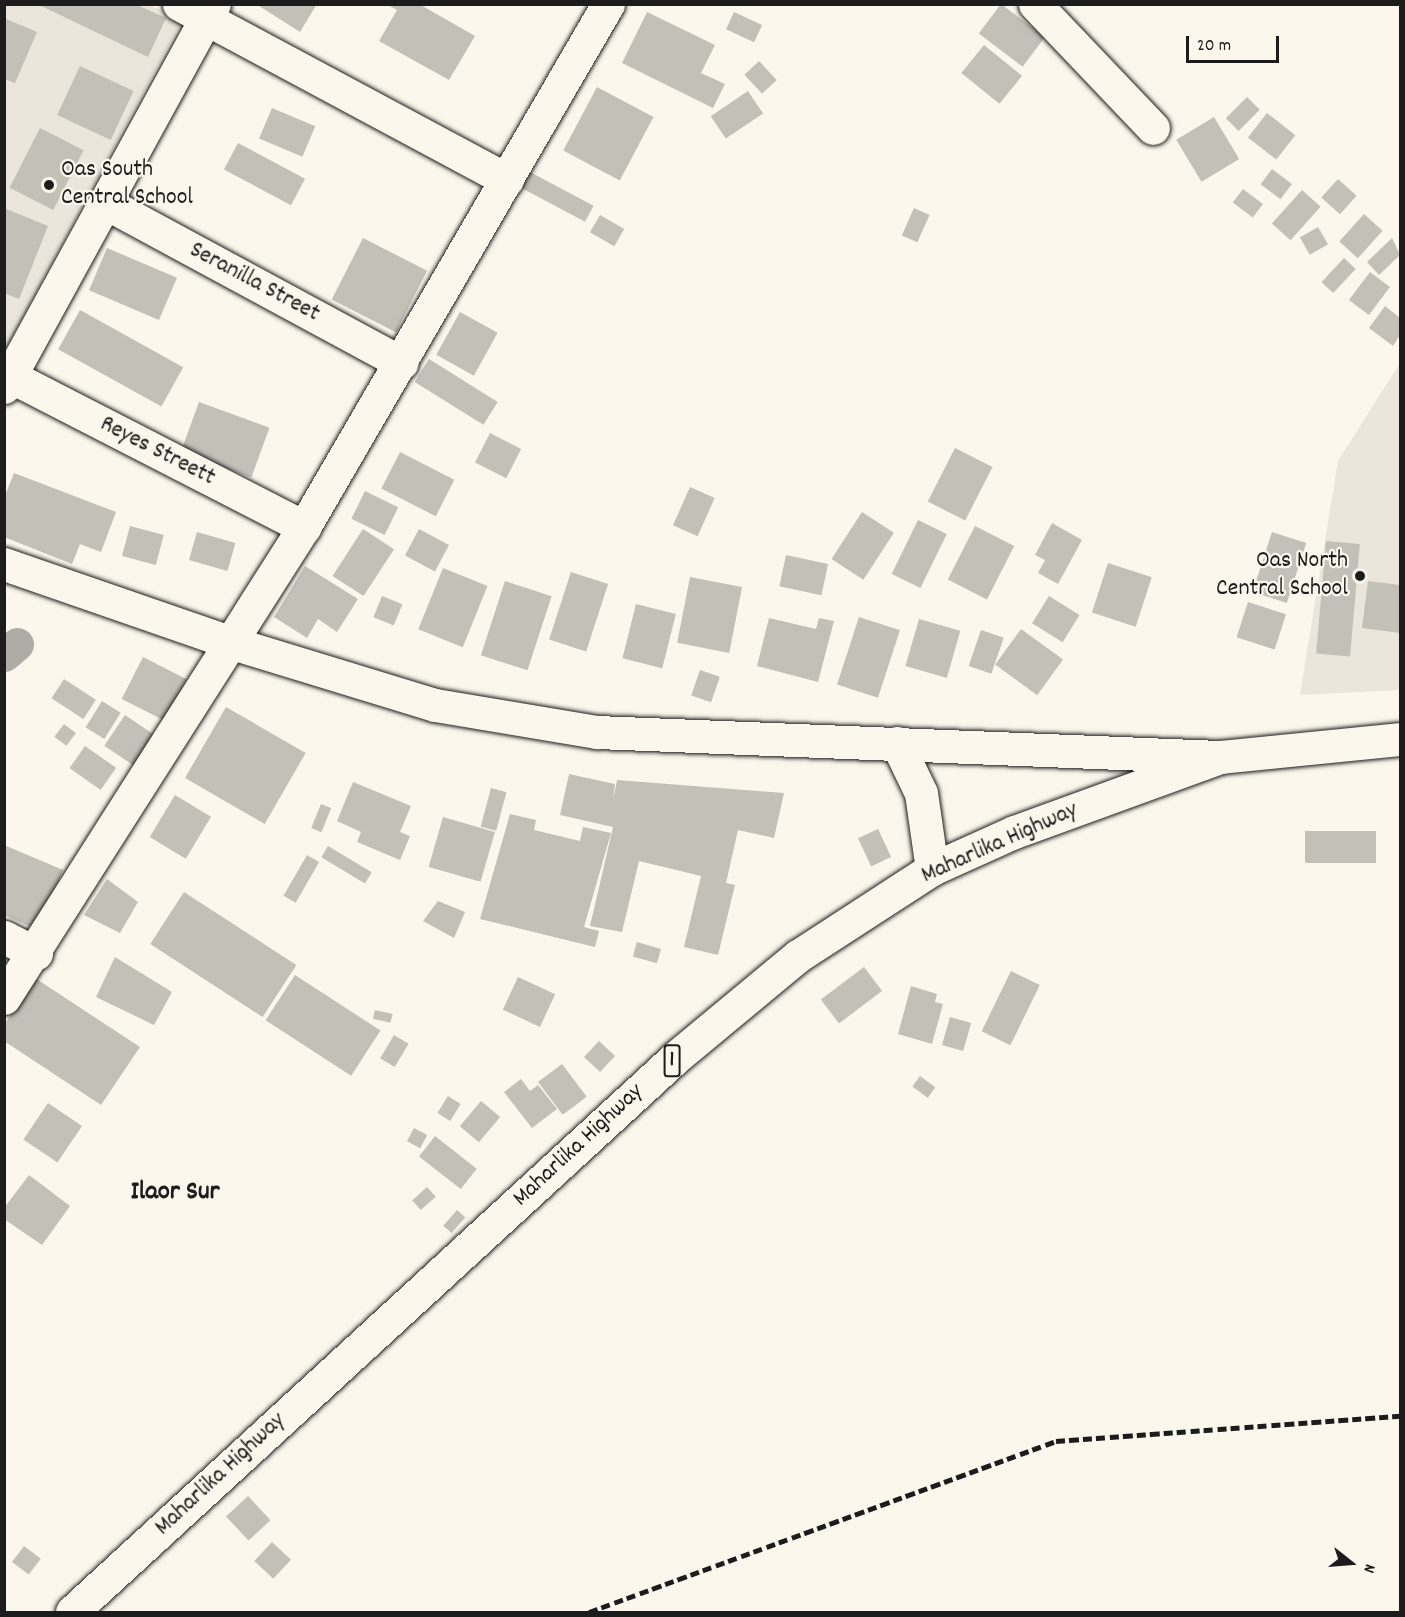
<!DOCTYPE html>
<html>
<head>
<meta charset="utf-8">
<style>
  body { margin:0 }
  #map { position:relative; width:1405px; height:1617px; overflow:hidden; background:#fbf7ec; font-family:Dekko,sans-serif }
  div>[style] { position:absolute }
  .built>* { inset:0; background:#eae6dc }
  .canal>* { height:33px; margin:-16.5px; padding:0 16.5px; transform-origin:16.5px; border-radius:16.5px; background:#afaca5 }
  .building>* { inset:0; background:#c3c0b8; transform-origin:0 0 }
  .roads { filter:drop-shadow(0 0 2px #1c1c1c) drop-shadow(0 0 2px #1c1c1c) }
  .minor>* { height:33px; margin:-16.5px; padding:0 16.5px; transform-origin:16.5px; border-radius:16.5px; background:#fbf7ec }
  .secondary>* { height:33px; margin:-16.5px; padding:0 16.5px; transform-origin:16.5px; border-radius:16.5px; background:#fbf7ec }
  .trunk>* { height:33px; margin:-16.5px; padding:0 16.5px; transform-origin:16.5px; border-radius:16.5px; background:#fbf7ec }
  .rail>* { height:4.5px; margin-top:-2.25px; transform-origin:0; background:repeating-linear-gradient(90deg,#1c1c1c 0 9px,transparent 0 13.5px) }
  .dots>* { width:16px; height:16px; translate:-50% -50%; box-sizing:border-box; border:3px solid #fbf7ec; border-radius:50% }
  span { translate:-50% -50%; white-space:nowrap; text-align:center; line-height:1.15; -webkit-text-stroke:4.5px #fbf7ec; paint-order:stroke }
  .shield-label span { padding:2px 4px; background:#fbf7ec; border:2px solid; border-radius:4px; -webkit-text-stroke-width:0 }
  .shield-label { font-size:22px; color:#1c1c1c; font-weight:700 }
  .poi-label { font-size:24px; color:#1c1c1c }
  .left { translate:0 -50%; text-align:left }
  .right { translate:-100% -50%; text-align:right }
  .street-label { font-size:24px; color:#1c1c1c }
  .quarter-label { font-size:27px; color:#1c1c1c; font-weight:700 }
  .frame { position:absolute; inset:0; border:6px solid #1c1c1c; pointer-events:none }
  .north { position:absolute; left:1321px; top:1533px; width:60px; height:60px; -webkit-text-stroke:4px #fbf7ec; paint-order:stroke; rotate:107deg; font-size:16px; font-weight:700; line-height:24px; text-align:center; color:#1c1c1c }
  .north::after { content:''; display:block; margin:auto; width:21px; height:27px; background:#1c1c1c; clip-path:polygon(50% 0,100% 100%,50% 72%,0 100%) }
  .scale { position:absolute; left:1186px; top:36px; width:93px; height:27px; box-sizing:border-box; border:3px solid #1c1c1c; border-top:0; padding-left:8px; font-size:18px; line-height:21px; white-space:nowrap; color:#1c1c1c; -webkit-text-stroke:4px #fbf7ec; paint-order:stroke }
</style>
</head>
<body>
<div id="map">
  <div class="built">
    <div style="clip-path:polygon(5px 5px,150px 5px,182px 20px,5px 350px)"></div>
    <div style="clip-path:polygon(1400px 363px,1400px 690px,1300px 695px,1338px 461px)"></div>
  </div>
  <div class="canal">
    <div style="left:4px;top:655px;width:17px;rotate:-40deg"></div>
  </div>
  <div class="building">
    <div style="clip-path:polygon(37px 4px,135px 4px,166px 18px,148px 57px)"></div>
    <div style="clip-path:polygon(256px 4px,317px 4px,300px 32px)"></div>
    <div style="clip-path:polygon(386px 4px,419px 4px,475px 36px,449px 80px,379px 41px,397px 10px)"></div>
    <div style="left:1001px;top:4px;width:55px;height:37px;rotate:37deg"></div>
    <div style="clip-path:polygon(647px 12px,715px 45px,701px 73px,725px 84px,713px 108px,622px 63px)"></div>
    <div style="left:734px;top:12px;width:31px;height:19px;rotate:25deg"></div>
    <div style="clip-path:polygon(4px 18px,37px 32px,15px 83px,4px 79px)"></div>
    <div style="left:984px;top:45px;width:49px;height:36px;rotate:39deg"></div>
    <div style="left:759px;top:61px;width:26px;height:20px;rotate:47deg"></div>
    <div style="left:80px;top:66px;width:59px;height:54px;rotate:25deg"></div>
    <div style="left:597px;top:87px;width:64px;height:72px;rotate:28deg"></div>
    <div style="left:748px;top:91px;width:27px;height:45px;rotate:56deg"></div>
    <div style="left:1247px;top:97px;width:18px;height:30px;rotate:45deg"></div>
    <div style="left:272px;top:108px;width:47px;height:33px;rotate:23deg"></div>
    <div style="left:1267px;top:113px;width:36px;height:31px;rotate:38deg"></div>
    <div style="left:1214px;top:117px;width:49px;height:44px;rotate:59deg"></div>
    <div style="left:40px;top:128px;width:49px;height:67px;rotate:27deg"></div>
    <div style="left:238px;top:143px;width:76px;height:30px;rotate:28deg"></div>
    <div style="left:1272px;top:169px;width:25px;height:19px;rotate:37deg"></div>
    <div style="left:530px;top:172px;width:72px;height:18px;rotate:28deg"></div>
    <div style="left:1338px;top:179px;width:25px;height:25px;rotate:42deg"></div>
    <div style="left:1243px;top:189px;width:25px;height:17px;rotate:37deg"></div>
    <div style="left:1302px;top:190px;width:25px;height:45px;rotate:42deg"></div>
    <div style="clip-path:polygon(4px 208px,48px 226px,19px 299px,4px 293px)"></div>
    <div style="left:914px;top:208px;width:17px;height:30px;rotate:24deg"></div>
    <div style="left:1364px;top:214px;width:25px;height:37px;rotate:42deg"></div>
    <div style="left:600px;top:215px;width:28px;height:20px;rotate:30deg"></div>
    <div style="left:1318px;top:227px;width:20px;height:21px;rotate:60deg"></div>
    <div style="left:363px;top:238px;width:72px;height:69px;rotate:27deg"></div>
    <div style="clip-path:polygon(1392px 238px,1400px 255px,1379px 275px,1367px 262px)"></div>
    <div style="left:107px;top:248px;width:76px;height:46px;rotate:23deg"></div>
    <div style="left:1344px;top:258px;width:16px;height:33px;rotate:43deg"></div>
    <div style="left:1370px;top:272px;width:25px;height:35px;rotate:37deg"></div>
    <div style="clip-path:polygon(1385px 306px,1400px 318px,1400px 335px,1393px 346px,1369px 328px)"></div>
    <div style="left:80px;top:310px;width:118px;height:45px;rotate:29deg"></div>
    <div style="left:460px;top:312px;width:43px;height:49px;rotate:29deg"></div>
    <div style="left:429px;top:359px;width:81px;height:27px;rotate:32deg"></div>
    <div style="left:199px;top:402px;width:75px;height:53px;rotate:20deg"></div>
    <div style="left:490px;top:433px;width:35px;height:33px;rotate:27deg"></div>
    <div style="left:955px;top:448px;width:42px;height:60px;rotate:27deg"></div>
    <div style="left:400px;top:452px;width:61px;height:41px;rotate:27deg"></div>
    <div style="clip-path:polygon(14px 473px,116px 512px,101px 552px,80px 544px,72px 564px,4px 537px,4px 498px)"></div>
    <div style="left:690px;top:487px;width:27px;height:42px;rotate:24deg"></div>
    <div style="left:365px;top:491px;width:37px;height:31px;rotate:26deg"></div>
    <div style="left:862px;top:512px;width:38px;height:56px;rotate:33deg"></div>
    <div style="left:918px;top:520px;width:32px;height:60px;rotate:26deg"></div>
    <div style="clip-path:polygon(1052px 523px,1082px 540px,1058px 584px,1038px 573px,1045px 560px,1035px 555px)"></div>
    <div style="left:130px;top:526px;width:35px;height:31px;rotate:15deg"></div>
    <div style="left:975px;top:526px;width:44px;height:60px;rotate:27deg"></div>
    <div style="left:363px;top:529px;width:37px;height:56px;rotate:33deg"></div>
    <div style="left:419px;top:529px;width:34px;height:30px;rotate:28deg"></div>
    <div style="left:197px;top:532px;width:40px;height:29px;rotate:16deg"></div>
    <div style="left:1272px;top:532px;width:36px;height:63px;rotate:18deg"></div>
    <div style="left:1326px;top:541px;width:34px;height:113px;rotate:5deg"></div>
    <div style="left:786px;top:555px;width:43px;height:32px;rotate:12deg"></div>
    <div style="left:1108px;top:563px;width:46px;height:52px;rotate:18deg"></div>
    <div style="clip-path:polygon(305px 566px,358px 599px,337px 632px,318px 619px,307px 638px,274px 617px)"></div>
    <div style="left:443px;top:568px;width:48px;height:66px;rotate:22deg"></div>
    <div style="left:571px;top:572px;width:39px;height:71px;rotate:18deg"></div>
    <div style="left:690px;top:577px;width:53px;height:67px;rotate:11deg"></div>
    <div style="left:505px;top:581px;width:49px;height:78px;rotate:18deg"></div>
    <div style="clip-path:polygon(1368px 581px,1400px 585px,1400px 633px,1362px 628px)"></div>
    <div style="left:382px;top:596px;width:22px;height:23px;rotate:22deg"></div>
    <div style="left:1049px;top:596px;width:36px;height:32px;rotate:32deg"></div>
    <div style="left:1248px;top:602px;width:40px;height:37px;rotate:18deg"></div>
    <div style="left:636px;top:604px;width:41px;height:56px;rotate:14deg"></div>
    <div style="left:859px;top:617px;width:43px;height:71px;rotate:18deg"></div>
    <div style="clip-path:polygon(769px 618px,816px 629px,819px 618px,834px 621px,818px 682px,757px 666px)"></div>
    <div style="left:919px;top:619px;width:43px;height:49px;rotate:16deg"></div>
    <div style="left:1021px;top:629px;width:52px;height:44px;rotate:36deg"></div>
    <div style="left:981px;top:630px;width:24px;height:38px;rotate:19deg"></div>
    <div style="left:143px;top:657px;width:49px;height:47px;rotate:27deg"></div>
    <div style="left:700px;top:670px;width:21px;height:27px;rotate:19deg"></div>
    <div style="left:64px;top:679px;width:38px;height:23px;rotate:33deg"></div>
    <div style="left:102px;top:701px;width:22px;height:31px;rotate:32deg"></div>
    <div style="left:226px;top:707px;width:92px;height:82px;rotate:30deg"></div>
    <div style="left:125px;top:715px;width:36px;height:37px;rotate:34deg"></div>
    <div style="left:64px;top:724px;width:15px;height:16px;rotate:37deg"></div>
    <div style="left:85px;top:746px;width:38px;height:27px;rotate:35deg"></div>
    <div style="clip-path:polygon(569px 774px,615px 784px,613px 801px,617px 780px,784px 793px,774px 838px,738px 830px,726px 883px,735px 885px,718px 955px,684px 947px,701px 876px,639px 861px,622px 932px,590px 926px,613px 827px,560px 815px)"></div>
    <div style="clip-path:polygon(353px 782px,411px 806px,400px 832px,410px 836px,400px 860px,357px 842px,361px 832px,337px 821px)"></div>
    <div style="left:491px;top:788px;width:16px;height:40px;rotate:15deg"></div>
    <div style="left:175px;top:795px;width:42px;height:49px;rotate:31deg"></div>
    <div style="left:321px;top:804px;width:11px;height:26px;rotate:22deg"></div>
    <div style="clip-path:polygon(510px 814px,536px 820px,534px 830px,580px 841px,583px 827px,611px 833px,584px 927px,599px 931px,595px 947px,480px 919px)"></div>
    <div style="left:443px;top:817px;width:54px;height:52px;rotate:16deg"></div>
    <div style="left:878px;top:829px;width:31px;height:22px;rotate:65deg"></div>
    <div style="left:1376px;top:831px;width:32px;height:71px;rotate:90deg"></div>
    <div style="clip-path:polygon(4px 845px,63px 870px,38px 930px,4px 915px)"></div>
    <div style="left:328px;top:846px;width:51px;height:13px;rotate:31deg"></div>
    <div style="left:307px;top:855px;width:14px;height:47px;rotate:30deg"></div>
    <div style="clip-path:polygon(107px 879px,138px 902px,120px 933px,84px 915px)"></div>
    <div style="left:184px;top:892px;width:134px;height:62px;rotate:33deg"></div>
    <div style="clip-path:polygon(438px 901px,465px 912px,454px 938px,423px 921px)"></div>
    <div style="left:637px;top:942px;width:25px;height:15px;rotate:16deg"></div>
    <div style="clip-path:polygon(115px 957px,172px 992px,154px 1025px,96px 997px)"></div>
    <div style="left:864px;top:967px;width:30px;height:54px;rotate:53deg"></div>
    <div style="left:1011px;top:971px;width:32px;height:67px;rotate:26deg"></div>
    <div style="left:295px;top:975px;width:102px;height:54px;rotate:33deg"></div>
    <div style="left:518px;top:977px;width:41px;height:36px;rotate:25deg"></div>
    <div style="clip-path:polygon(35px 978px,140px 1047px,101px 1105px,4px 1041px,4px 1025px)"></div>
    <div style="clip-path:polygon(911px 986px,937px 994px,935px 1002px,943px 1004px,932px 1044px,898px 1034px)"></div>
    <div style="left:375px;top:1010px;width:18px;height:9px;rotate:13deg"></div>
    <div style="left:950px;top:1017px;width:22px;height:29px;rotate:16deg"></div>
    <div style="left:394px;top:1035px;width:17px;height:27px;rotate:31deg"></div>
    <div style="left:599px;top:1041px;width:22px;height:22px;rotate:43deg"></div>
    <div style="left:562px;top:1064px;width:41px;height:30px;rotate:53deg"></div>
    <div style="left:920px;top:1076px;width:19px;height:13px;rotate:36deg"></div>
    <div style="clip-path:polygon(521px 1079px,530px 1091px,538px 1085px,557px 1109px,532px 1128px,504px 1092px)"></div>
    <div style="left:448px;top:1096px;width:15px;height:20px;rotate:32deg"></div>
    <div style="left:481px;top:1101px;width:25px;height:33px;rotate:40deg"></div>
    <div style="left:48px;top:1103px;width:41px;height:44px;rotate:34deg"></div>
    <div style="left:414px;top:1128px;width:15px;height:15px;rotate:28deg"></div>
    <div style="left:435px;top:1136px;width:53px;height:26px;rotate:38deg"></div>
    <div style="clip-path:polygon(29px 1175px,70px 1206px,42px 1245px,4px 1219px,4px 1208px)"></div>
    <div style="left:427px;top:1187px;width:13px;height:20px;rotate:48deg"></div>
    <div style="left:457px;top:1210px;width:11px;height:21px;rotate:41deg"></div>
    <div style="left:248px;top:1496px;width:33px;height:30px;rotate:47deg"></div>
    <div style="left:272px;top:1542px;width:26px;height:26px;rotate:43deg"></div>
    <div style="left:24px;top:1546px;width:21px;height:20px;rotate:37deg"></div>
  </div>
  <div class="roads">
    <div class="minor">
      <div style="left:179px;top:4px;width:372px;rotate:28.2deg"></div>
      <div style="left:1035px;top:4px;width:171px;rotate:46.4deg"></div>
      <div style="left:106px;top:203px;width:336px;rotate:28.4deg"></div>
      <div style="left:10px;top:376px;width:331px;rotate:27.2deg"></div>
      <div style="left:4px;top:387px;width:437px;rotate:-61.3deg"></div>
      <div style="left:4px;top:937px;width:36px;rotate:27deg"></div>
      <div style="left:4px;top:998px;width:558px;rotate:-57.51deg"></div>
      <div style="left:304px;top:527px;width:605px;rotate:-59.83deg"></div>
    </div>
    <div class="secondary">
      <div style="left:4px;top:564px;width:238px;rotate:19.1deg"></div>
      <div style="left:229px;top:642px;width:215px;rotate:17deg"></div>
      <div style="left:435px;top:705px;width:164px;rotate:9.5deg"></div>
      <div style="left:597px;top:732px;width:624px;rotate:2.3deg"></div>
    </div>
    <div class="trunk">
      <div style="left:897px;top:743px;width:55px;rotate:64.4deg"></div>
      <div style="left:921px;top:793px;width:77px;rotate:81.8deg"></div>
      <div style="left:72px;top:1612px;width:819px;rotate:-42.57deg"></div>
      <div style="left:675px;top:1058px;width:160px;rotate:-39.7deg"></div>
      <div style="left:798px;top:956px;width:160px;rotate:-33deg"></div>
      <div style="left:932px;top:869px;width:90px;rotate:-24.3deg"></div>
      <div style="left:1014px;top:832px;width:219px;rotate:-20deg"></div>
      <div style="left:1220px;top:757px;width:181px;rotate:-5.7deg"></div>
    </div>
  </div>
  <div class="rail">
    <div style="left:589px;top:1612px;width:497px;rotate:-20.1deg"></div>
    <div style="left:1056px;top:1441px;width:345px;rotate:-4.2deg"></div>
  </div>
  <div class="dots">
    <div style="left:49px;top:185px;background:#1c1c1c"></div>
    <div style="left:1360px;top:576px;background:#1c1c1c"></div>
  </div>
  <div class="shield-label">
    <span style="left:672px;top:1061px">1</span>
  </div>
  <div class="poi-label">
    <span class="left" style="left:61px;top:185px">Oas South<br>Central School</span>
    <span class="right" style="left:1348px;top:576px">Oas North<br>Central School</span>
  </div>
  <div class="street-label">
    <span style="left:254px;top:283px;rotate:28deg">Seranilla Street</span>
    <span style="left:157px;top:452px;rotate:27deg">Reyes Streett</span>
    <span style="left:1000px;top:844px;rotate:-24deg">Maharlika Highway</span>
    <span style="left:579px;top:1146px;rotate:-43deg">Maharlika Highway</span>
    <span style="left:221px;top:1475px;rotate:-43deg">Maharlika Highway</span>
  </div>
  <div class="quarter-label">
    <span style="left:175px;top:1193px">Ilaor Sur</span>
  </div>
  <div class="frame"></div>
  <div class="north">N</div>
  <div class="scale">20 m</div>
</div>
</body>
</html>
